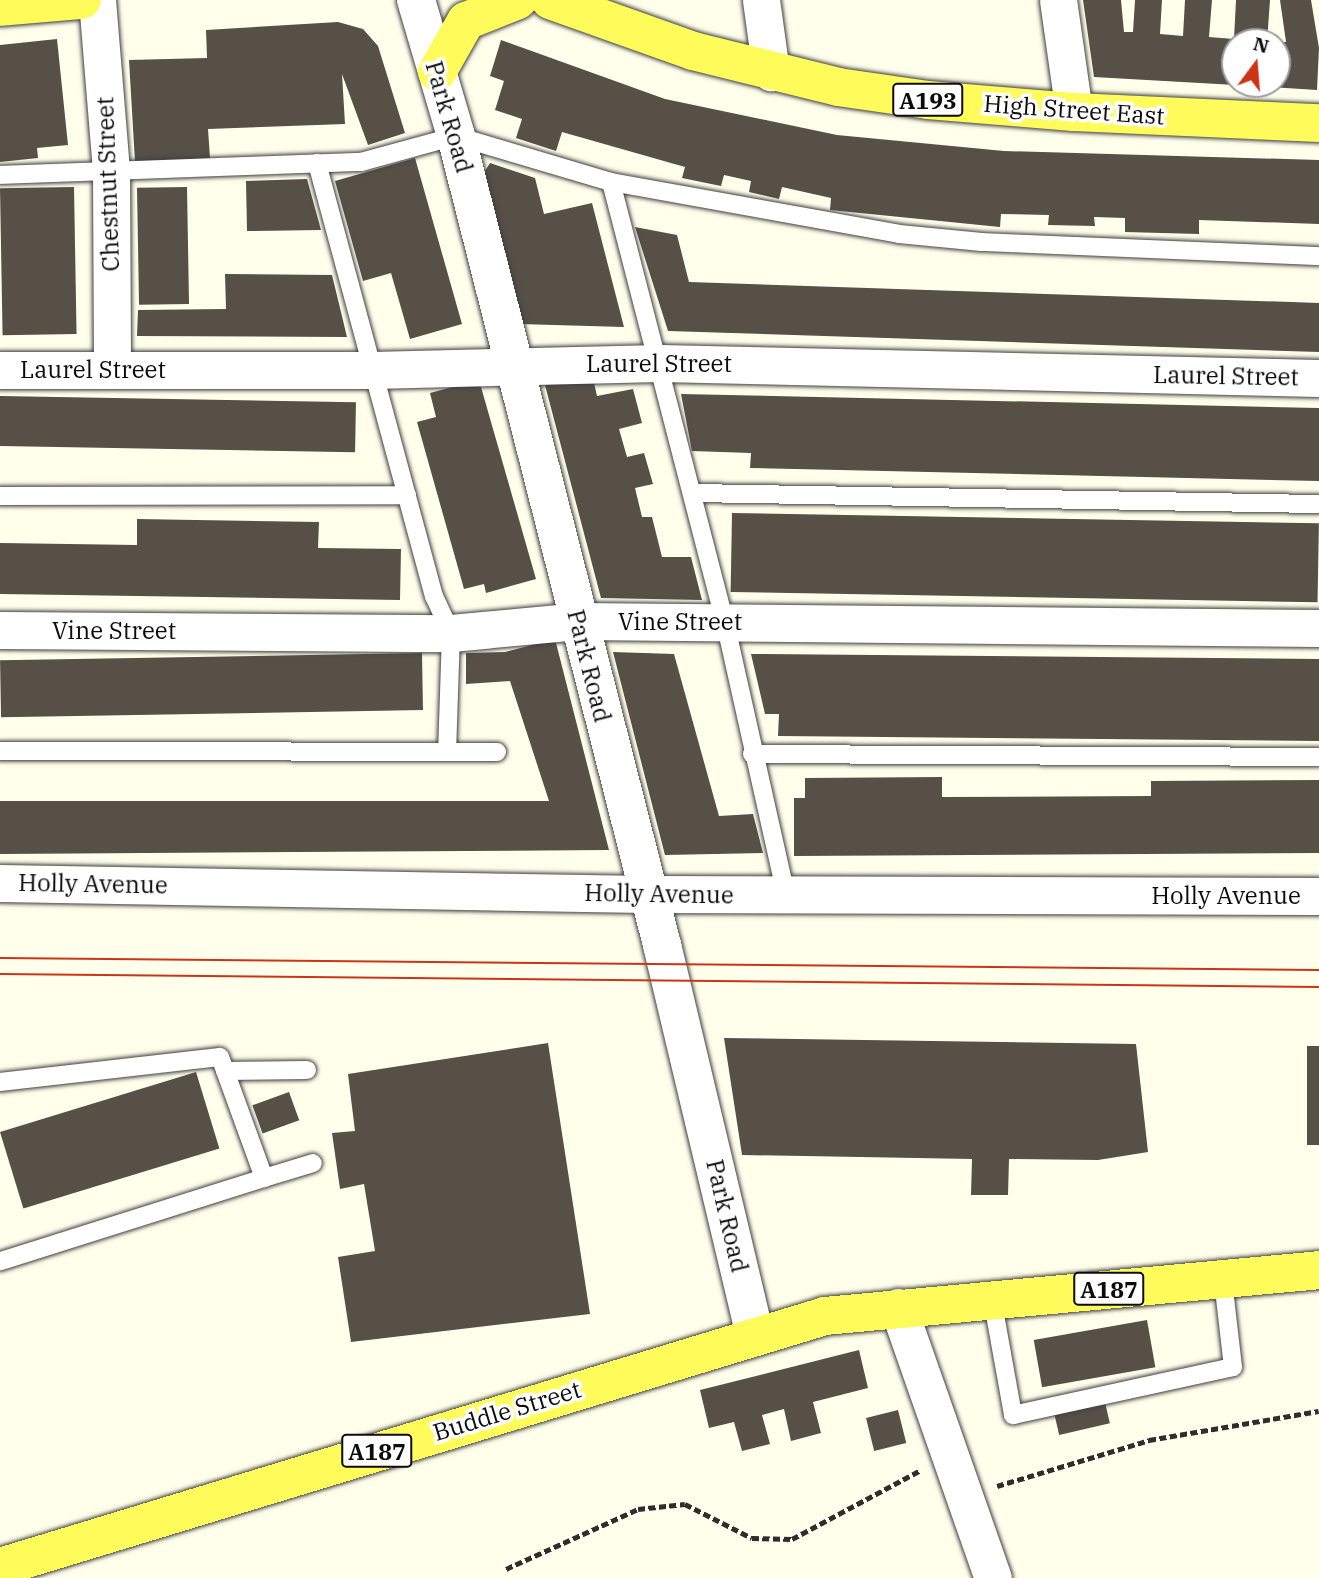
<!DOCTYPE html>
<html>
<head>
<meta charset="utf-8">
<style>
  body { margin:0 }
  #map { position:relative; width:1319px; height:1578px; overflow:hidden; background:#ffffeb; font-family:"IBM Plex Serif",serif }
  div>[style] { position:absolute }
  .building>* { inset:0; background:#565047; transform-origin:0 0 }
  .path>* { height:4.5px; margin-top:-2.25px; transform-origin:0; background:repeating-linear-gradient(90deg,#2e2e2e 0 7px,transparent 0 10.5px) }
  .roads { filter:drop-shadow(0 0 2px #3f3f3f) drop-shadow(0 0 2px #3f3f3f) }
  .service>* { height:18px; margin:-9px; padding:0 9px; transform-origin:9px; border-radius:9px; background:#fff }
  .minor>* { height:37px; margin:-18.5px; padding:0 18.5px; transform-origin:18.5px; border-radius:18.5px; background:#fff }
  .tertiary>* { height:38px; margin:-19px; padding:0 19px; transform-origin:19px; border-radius:19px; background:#fff }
  .primary>* { height:38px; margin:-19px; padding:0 19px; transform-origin:19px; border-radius:19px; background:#fffb5b }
  .tram>* { height:2px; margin:-1px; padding:0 1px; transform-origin:1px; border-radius:1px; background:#ca3516 }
  span { translate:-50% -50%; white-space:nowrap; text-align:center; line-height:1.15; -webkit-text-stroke:7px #fff; paint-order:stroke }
  .shield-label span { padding:2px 5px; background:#fff; border:2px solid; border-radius:5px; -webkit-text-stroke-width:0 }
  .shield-label { font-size:23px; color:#0c0c0c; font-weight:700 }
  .street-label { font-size:24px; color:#0c0c0c }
  .north { position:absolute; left:1221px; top:28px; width:70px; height:70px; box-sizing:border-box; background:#fff; border:2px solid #9e9e9e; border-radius:50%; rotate:16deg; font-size:19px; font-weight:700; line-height:28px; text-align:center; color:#0c0c0c }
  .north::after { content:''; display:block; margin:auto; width:24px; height:32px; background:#ca3516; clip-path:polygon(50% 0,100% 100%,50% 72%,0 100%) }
</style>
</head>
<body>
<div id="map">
  <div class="building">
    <div style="clip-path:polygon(1083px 0,1121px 0,1124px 32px,1133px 32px,1135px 0,1162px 0,1160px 34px,1183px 36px,1185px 0,1212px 0,1209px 37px,1234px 39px,1236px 0,1270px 0,1267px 42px,1235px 42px,1235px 85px,1094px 77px)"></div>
    <div style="clip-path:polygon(1280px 0,1311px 0,1319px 48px,1317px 90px,1252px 86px,1277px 84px,1277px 42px,1286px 42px)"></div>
    <div style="clip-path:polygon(338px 22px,363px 29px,378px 46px,405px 133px,368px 145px,342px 74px,345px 124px,208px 129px,210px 158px,135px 162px,129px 60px,207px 58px,206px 30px)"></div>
    <div style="clip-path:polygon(57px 39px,68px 145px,37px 148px,38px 158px,0 162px,0 45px)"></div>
    <div style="clip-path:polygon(501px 40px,665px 99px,837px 135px,1004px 151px,1319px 160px,1319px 224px,1199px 220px,1199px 234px,1125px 232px,1125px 218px,1094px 217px,1095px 226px,1048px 225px,1049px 215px,1001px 214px,1000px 227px,830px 210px,831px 198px,782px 187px,779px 199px,749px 192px,751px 181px,724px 175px,721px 186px,682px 178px,685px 167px,562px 132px,556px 151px,516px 138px,522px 119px,495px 110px,504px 81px,490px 76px)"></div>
    <div style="clip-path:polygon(415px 158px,462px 324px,410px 339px,391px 273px,363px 281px,335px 181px)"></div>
    <div style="clip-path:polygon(490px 163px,535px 178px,544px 214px,592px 203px,624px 327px,519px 324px,483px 174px)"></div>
    <div style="clip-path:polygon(307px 179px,321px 230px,247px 231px,246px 181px)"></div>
    <div style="left:74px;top:187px;width:147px;height:74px;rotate:89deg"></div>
    <div style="left:187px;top:187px;width:117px;height:50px;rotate:89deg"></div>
    <div style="clip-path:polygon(635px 227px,677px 235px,689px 282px,1319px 303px,1319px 352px,668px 331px)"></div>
    <div style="clip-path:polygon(225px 274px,332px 275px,347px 337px,137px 336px,138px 310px,226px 309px)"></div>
    <div style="clip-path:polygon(592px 374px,597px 396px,633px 389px,642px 423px,619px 429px,627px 457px,644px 453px,653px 484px,635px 488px,642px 517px,652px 517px,662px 557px,691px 557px,702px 600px,601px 598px,545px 385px)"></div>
    <div style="clip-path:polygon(479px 380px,536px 579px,486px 593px,484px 584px,464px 589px,417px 422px,436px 417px,430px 393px)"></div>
    <div style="clip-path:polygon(681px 394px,1319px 408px,1319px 481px,750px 468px,751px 453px,692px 451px)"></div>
    <div style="left:0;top:396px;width:356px;height:50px;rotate:1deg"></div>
    <div style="left:732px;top:513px;width:587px;height:79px;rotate:1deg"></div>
    <div style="clip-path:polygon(137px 519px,319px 522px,318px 548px,401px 549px,400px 600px,0 594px,0 543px,137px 545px)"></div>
    <div style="clip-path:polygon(555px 639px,609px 850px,0 854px,0 801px,549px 801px,510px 681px,466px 684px,466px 653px,505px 652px)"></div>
    <div style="clip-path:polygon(613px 652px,674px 654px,719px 816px,753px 814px,763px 853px,665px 855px)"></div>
    <div style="left:422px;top:653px;width:57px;height:422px;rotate:89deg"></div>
    <div style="clip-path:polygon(751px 654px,1319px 659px,1319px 741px,778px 736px,779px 714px,765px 714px)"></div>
    <div style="clip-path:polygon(942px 777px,942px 797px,1151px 796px,1151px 781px,1319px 780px,1319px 853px,794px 856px,794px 798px,805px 798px,805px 778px)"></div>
    <div style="clip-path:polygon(724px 1038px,1136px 1044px,1148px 1152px,1098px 1160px,1009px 1159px,1008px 1195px,971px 1195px,972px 1159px,742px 1155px)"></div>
    <div style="clip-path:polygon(548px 1043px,590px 1314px,351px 1342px,338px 1257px,375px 1251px,364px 1184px,340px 1189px,332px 1133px,355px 1131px,348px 1074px)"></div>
    <div style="left:1307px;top:1046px;width:12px;height:99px"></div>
    <div style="left:196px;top:1072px;width:80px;height:205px;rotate:73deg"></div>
    <div style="left:289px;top:1092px;width:30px;height:39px;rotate:70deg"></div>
    <div style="left:1147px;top:1320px;width:48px;height:115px;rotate:80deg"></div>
    <div style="clip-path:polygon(859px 1350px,868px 1388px,813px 1402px,821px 1433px,791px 1441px,784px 1409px,762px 1415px,770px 1444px,742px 1451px,734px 1422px,709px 1428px,700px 1390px)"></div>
    <div style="left:1104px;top:1398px;width:26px;height:52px;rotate:77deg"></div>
    <div style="left:898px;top:1410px;width:34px;height:33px;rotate:76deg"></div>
  </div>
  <div class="path">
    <div style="left:997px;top:1486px;width:159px;rotate:-16.8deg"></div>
    <div style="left:1149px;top:1440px;width:172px;rotate:-9.7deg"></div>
    <div style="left:506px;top:1569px;width:145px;rotate:-24.4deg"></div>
    <div style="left:638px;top:1509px;width:47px;rotate:-6.1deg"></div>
    <div style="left:685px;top:1504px;width:75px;rotate:26.9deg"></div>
    <div style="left:752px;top:1538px;width:40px;rotate:1.4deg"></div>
    <div style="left:792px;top:1539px;width:144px;rotate:-28.2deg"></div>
  </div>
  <div class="roads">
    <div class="service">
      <div style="left:317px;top:163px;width:449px;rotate:74.9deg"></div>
      <div style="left:434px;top:596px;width:41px;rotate:65.3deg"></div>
      <div style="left:451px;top:633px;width:119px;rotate:91.9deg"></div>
      <div style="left:0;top:175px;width:361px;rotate:-2.1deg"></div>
      <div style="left:361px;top:162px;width:98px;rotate:-15.3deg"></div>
      <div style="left:456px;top:136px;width:162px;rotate:16.5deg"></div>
      <div style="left:611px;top:182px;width:293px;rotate:10.2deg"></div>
      <div style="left:899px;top:234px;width:83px;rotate:5.5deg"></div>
      <div style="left:982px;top:242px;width:337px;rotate:2.4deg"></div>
      <div style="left:611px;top:182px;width:455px;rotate:75.5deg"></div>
      <div style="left:725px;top:622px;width:280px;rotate:77.4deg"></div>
      <div style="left:693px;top:493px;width:626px;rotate:1.01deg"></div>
      <div style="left:0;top:496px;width:407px;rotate:-0.1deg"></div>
      <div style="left:0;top:751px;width:497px;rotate:0.1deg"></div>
      <div style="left:752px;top:754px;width:567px;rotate:0.3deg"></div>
      <div style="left:225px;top:1071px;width:82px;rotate:-0.7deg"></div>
      <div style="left:0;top:1082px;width:221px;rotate:-6.5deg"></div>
      <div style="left:220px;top:1057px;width:129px;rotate:70deg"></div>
      <div style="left:264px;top:1178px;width:277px;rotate:162.5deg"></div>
      <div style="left:264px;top:1178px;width:51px;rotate:-17deg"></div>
      <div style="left:992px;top:1298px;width:119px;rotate:79.8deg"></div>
      <div style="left:1013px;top:1415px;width:225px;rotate:-12.3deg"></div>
      <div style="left:1233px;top:1367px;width:87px;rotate:-96.6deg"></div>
    </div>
    <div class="minor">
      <div style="left:97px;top:0;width:172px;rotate:85.3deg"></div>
      <div style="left:111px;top:171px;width:198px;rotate:89.7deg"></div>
      <div style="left:761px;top:0;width:73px;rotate:82.1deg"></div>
      <div style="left:1058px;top:0;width:113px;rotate:81.9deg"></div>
      <div style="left:0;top:370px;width:372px"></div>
      <div style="left:372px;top:370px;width:288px;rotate:-1.4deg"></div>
      <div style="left:660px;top:363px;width:659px;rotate:1.3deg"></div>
      <div style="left:0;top:630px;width:451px;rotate:0.4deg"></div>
      <div style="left:451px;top:633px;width:127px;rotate:-5.4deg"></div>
      <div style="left:577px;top:621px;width:742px;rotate:0.54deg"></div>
      <div style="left:0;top:883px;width:646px;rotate:0.98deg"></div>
      <div style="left:646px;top:894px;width:673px;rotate:0.17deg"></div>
      <div style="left:898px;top:1307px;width:287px;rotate:70.7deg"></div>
    </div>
    <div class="tertiary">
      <div style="left:416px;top:0;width:142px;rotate:73.6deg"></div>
      <div style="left:456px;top:136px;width:835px;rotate:75.71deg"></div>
      <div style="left:662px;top:945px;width:401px;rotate:76.6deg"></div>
    </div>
    <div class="primary">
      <div style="left:550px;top:0;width:152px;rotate:19.6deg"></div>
      <div style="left:693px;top:51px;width:149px;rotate:13.9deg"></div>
      <div style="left:838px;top:87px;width:91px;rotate:8.2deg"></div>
      <div style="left:928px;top:100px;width:146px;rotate:4.7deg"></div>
      <div style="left:1074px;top:112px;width:245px;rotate:2.6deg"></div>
      <div style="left:0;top:7px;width:82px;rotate:-4.9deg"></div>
      <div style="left:437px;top:72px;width:59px;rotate:-60.4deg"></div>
      <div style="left:466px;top:21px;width:56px;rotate:-22deg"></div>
      <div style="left:0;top:1567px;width:862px;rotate:-16.92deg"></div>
      <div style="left:825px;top:1316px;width:496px;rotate:-5.3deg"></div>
    </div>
  </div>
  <div class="tram">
    <div style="left:0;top:958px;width:1319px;rotate:0.52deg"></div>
    <div style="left:0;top:974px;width:1319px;rotate:0.56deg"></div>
  </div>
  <div class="shield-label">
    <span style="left:928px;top:100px">A193</span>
    <span style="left:1109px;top:1289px">A187</span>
    <span style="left:377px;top:1451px">A187</span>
  </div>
  <div class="street-label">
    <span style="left:1074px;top:110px;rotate:4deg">High Street East</span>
    <span style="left:449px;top:117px;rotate:74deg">Park Road</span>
    <span style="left:108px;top:184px;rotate:-92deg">Chestnut Street</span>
    <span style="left:659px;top:364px">Laurel Street</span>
    <span style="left:93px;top:370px">Laurel Street</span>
    <span style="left:1226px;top:376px;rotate:1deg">Laurel Street</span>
    <span style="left:680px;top:622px">Vine Street</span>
    <span style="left:114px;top:631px">Vine Street</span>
    <span style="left:589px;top:666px;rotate:76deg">Park Road</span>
    <span style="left:93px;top:884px;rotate:1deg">Holly Avenue</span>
    <span style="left:659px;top:894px;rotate:1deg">Holly Avenue</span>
    <span style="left:1226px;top:896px">Holly Avenue</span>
    <span style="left:727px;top:1216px;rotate:77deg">Park Road</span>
    <span style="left:507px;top:1411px;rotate:-17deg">Buddle Street</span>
  </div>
  <div class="north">N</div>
</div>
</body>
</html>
